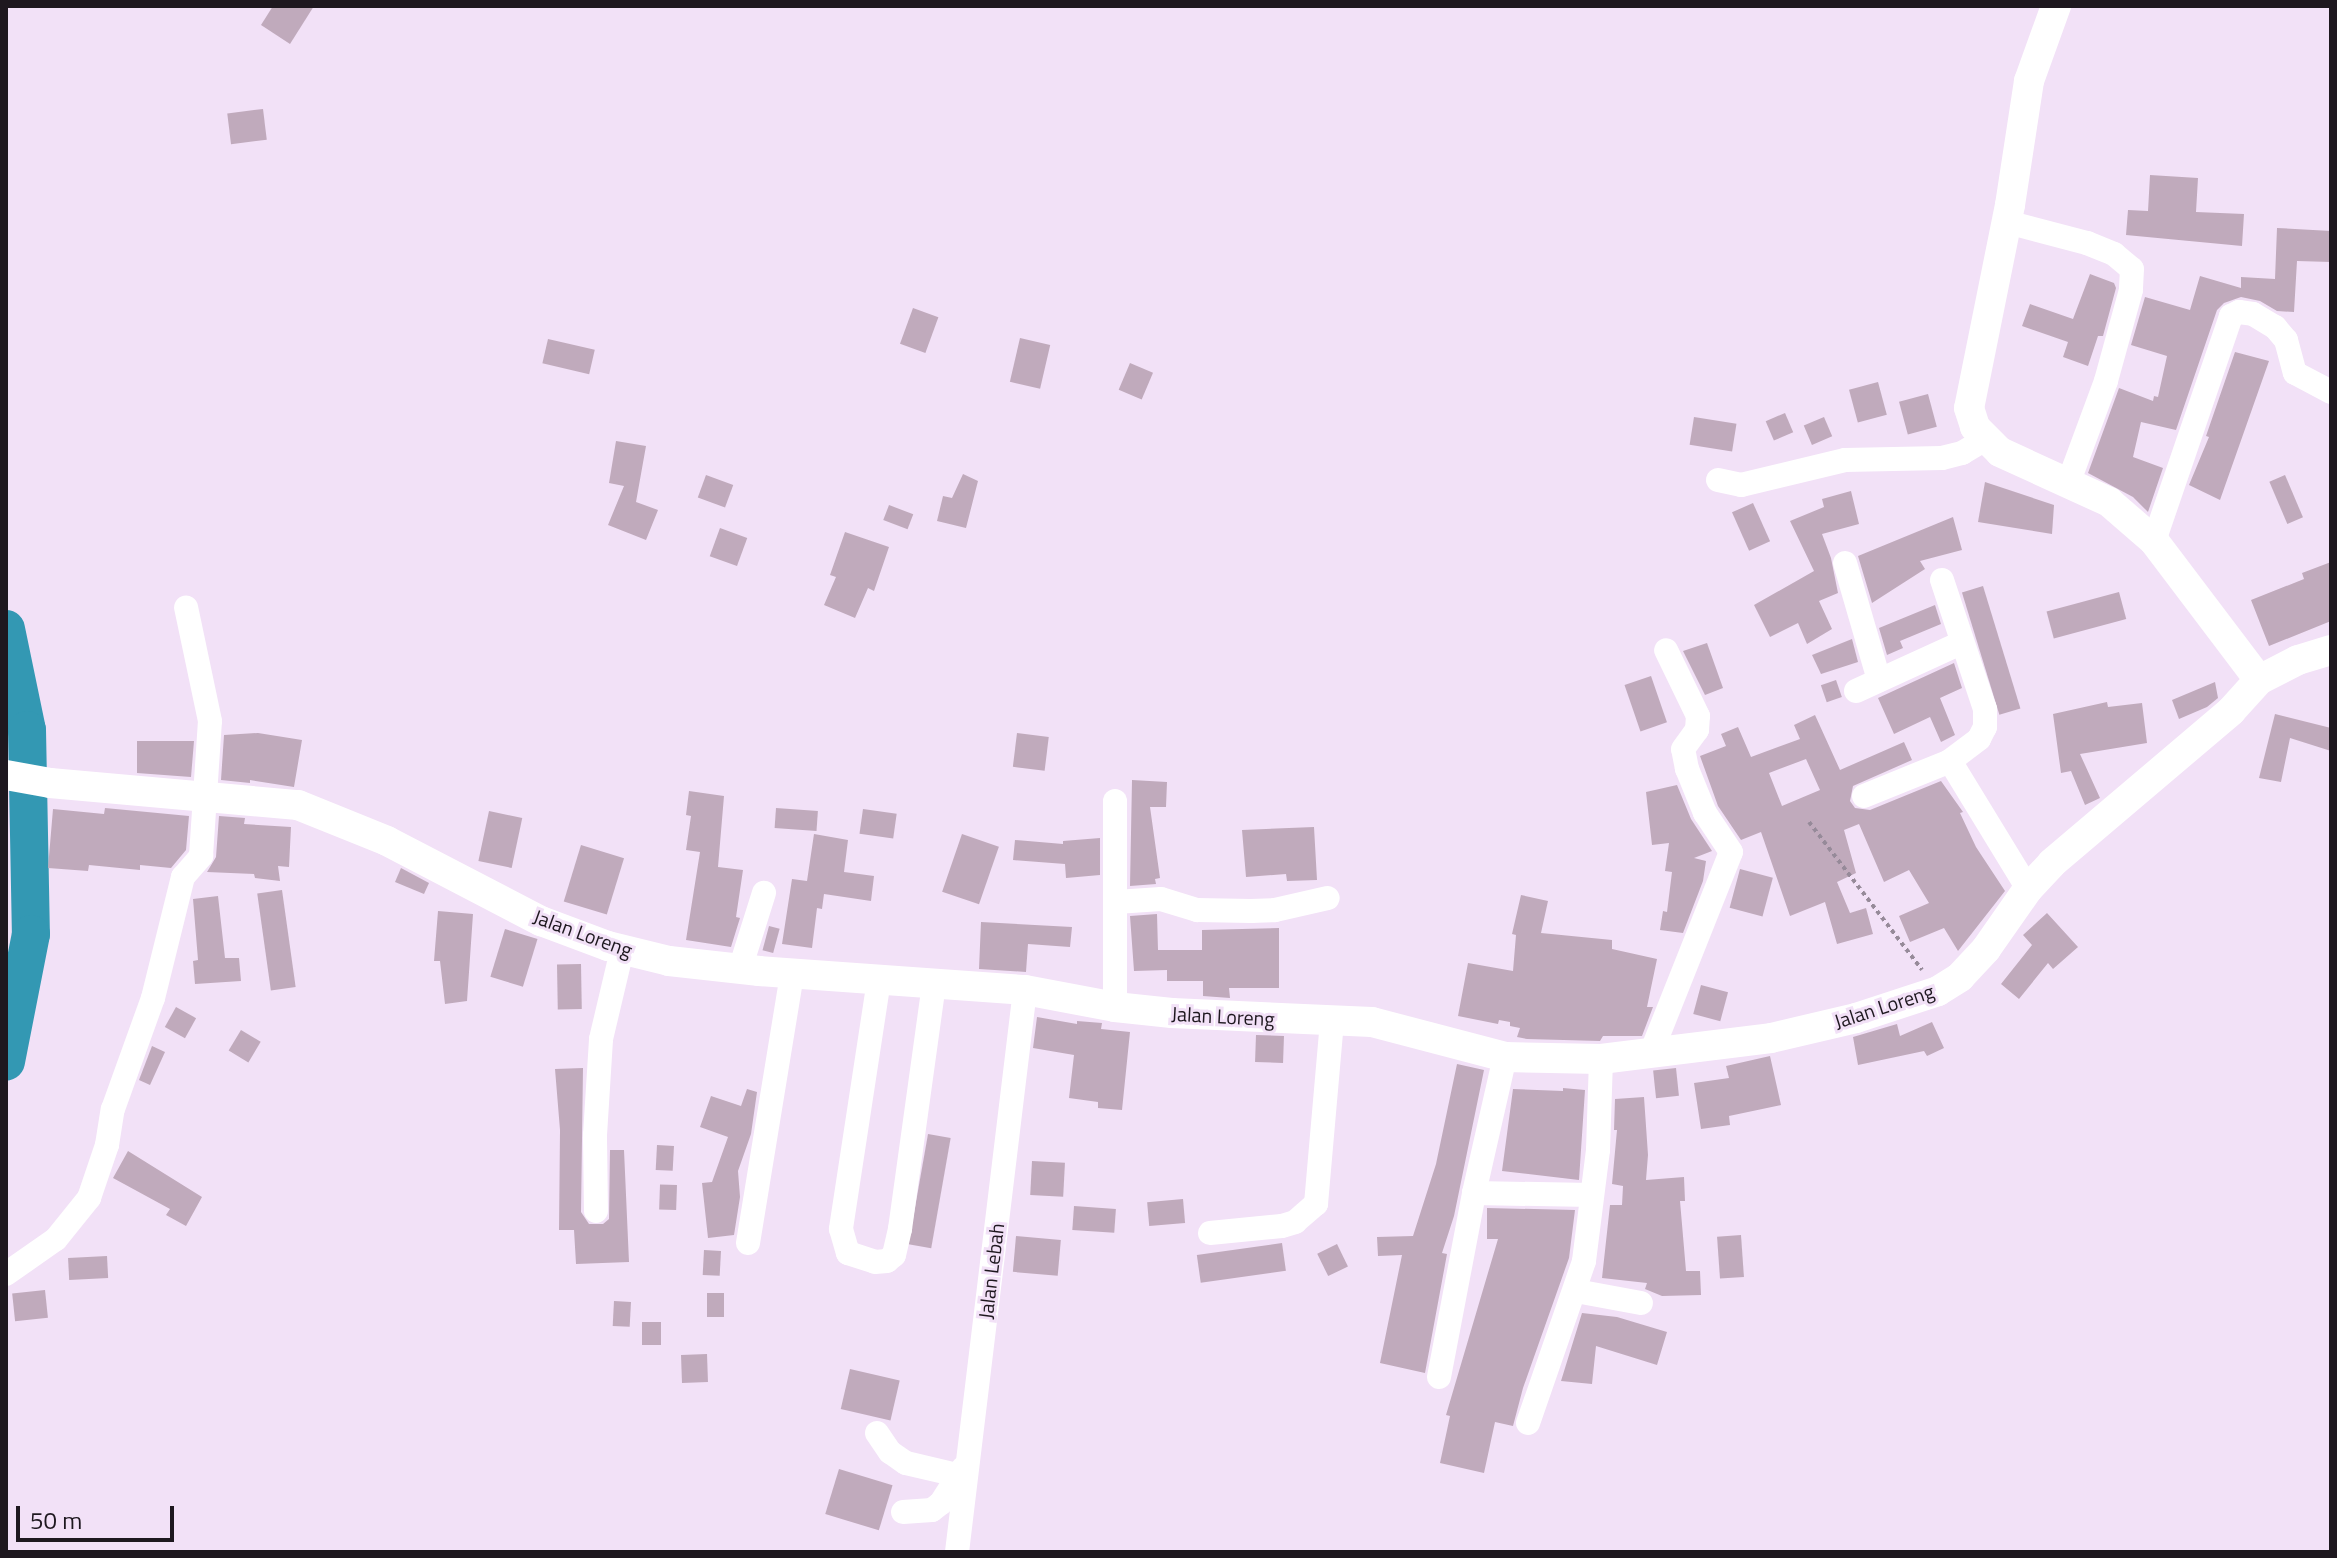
<!DOCTYPE html>
<html>
<head>
<meta charset="utf-8">
<style>
  body { margin:0 }
  #map { position:relative; width:2337px; height:1558px; overflow:hidden; background:#f2e1f7; font-family:"Titillium Web",sans-serif }
  div>[style] { position:absolute }
  .river>* { height:38px; margin:-19px; padding:0 19px; transform-origin:19px; border-radius:19px; background:#3398b3 }
  .building>* { inset:0; background:#c0aabc; transform-origin:0 0 }
  .path>* { height:4px; margin-top:-2px; transform-origin:0; background:repeating-linear-gradient(90deg,#968a99 0 4px,transparent 0 8px) }
  .minor>* { height:24px; margin:-12px; padding:0 12px; transform-origin:12px; border-radius:12px; background:#fff }
  .tertiary>* { height:30px; margin:-15px; padding:0 15px; transform-origin:15px; border-radius:15px; background:#fff }
  span { translate:-50% -50%; white-space:nowrap; text-align:center; line-height:1.15; -webkit-text-stroke:6px #f2e1f7; paint-order:stroke }
  .street-label { font-size:20px; color:#1e181f }
  .frame { position:absolute; inset:0; border:8px solid #1e181f; pointer-events:none }
  .scale { position:absolute; left:16px; top:1506px; width:158px; height:36px; box-sizing:border-box; border:4px solid #1e181f; border-top:0; padding-left:10px; font-size:24px; line-height:28px; white-space:nowrap; color:#1e181f; -webkit-text-stroke:6px #f2e1f7; paint-order:stroke }
</style>
</head>
<body>
<div id="map">
  <div class="river">
    <div style="left:6px;top:629px;width:103px;rotate:78.3deg"></div>
    <div style="left:27px;top:730px;width:204px;rotate:88.9deg"></div>
    <div style="left:31px;top:934px;width:130px;rotate:101.1deg"></div>
  </div>
  <div class="building">
    <div style="clip-path:polygon(273px 6px,314px 6px,290px 44px,261px 25px)"></div>
    <div style="left:263px;top:109px;width:31px;height:36px;rotate:83deg"></div>
    <div style="clip-path:polygon(2150px 175px,2198px 178px,2196px 212px,2244px 214px,2242px 246px,2126px 235px,2128px 210px,2148px 211px)"></div>
    <div style="clip-path:polygon(2277px 228px,2331px 231px,2331px 262px,2297px 261px,2294px 312px,2277px 311px,2260px 301px,2241px 297px,2224px 303px,2217px 310px,2176px 430px,2141px 422px,2133px 457px,2163px 468px,2148px 512px,2133px 497px,2088px 473px,2119px 388px,2153px 401px,2154px 396px,2158px 397px,2167px 356px,2131px 345px,2145px 297px,2190px 310px,2200px 276px,2241px 288px,2241px 277px,2275px 279px)"></div>
    <div style="clip-path:polygon(2090px 274px,2114px 283px,2116px 288px,2103px 336px,2098px 336px,2088px 366px,2063px 357px,2068px 342px,2022px 326px,2030px 304px,2073px 319px)"></div>
    <div style="left:913px;top:308px;width:27px;height:38px;rotate:20deg"></div>
    <div style="left:1020px;top:338px;width:31px;height:45px;rotate:13deg"></div>
    <div style="left:548px;top:339px;width:48px;height:25px;rotate:13deg"></div>
    <div style="clip-path:polygon(2235px 352px,2269px 361px,2220px 500px,2189px 485px,2209px 437px,2206px 436px)"></div>
    <div style="left:1130px;top:363px;width:25px;height:29px;rotate:23deg"></div>
    <div style="left:1878px;top:382px;width:34px;height:30px;rotate:75deg"></div>
    <div style="left:1928px;top:394px;width:34px;height:30px;rotate:75deg"></div>
    <div style="left:1785px;top:413px;width:21px;height:21px;rotate:67deg"></div>
    <div style="left:1694px;top:417px;width:43px;height:28px;rotate:9deg"></div>
    <div style="left:1824px;top:417px;width:21px;height:22px;rotate:67deg"></div>
    <div style="clip-path:polygon(616px 441px,646px 446px,636px 502px,658px 510px,646px 540px,608px 525px,624px 486px,609px 483px)"></div>
    <div style="clip-path:polygon(963px 474px,978px 481px,966px 528px,937px 521px,943px 496px,952px 498px)"></div>
    <div style="left:706px;top:475px;width:29px;height:24px;rotate:20deg"></div>
    <div style="left:2285px;top:475px;width:46px;height:17px;rotate:67deg"></div>
    <div style="clip-path:polygon(1985px 482px,2054px 505px,2052px 534px,1978px 522px)"></div>
    <div style="clip-path:polygon(1851px 491px,1859px 524px,1822px 534px,1831px 558px,1838px 593px,1819px 601px,1832px 629px,1807px 644px,1798px 623px,1770px 637px,1754px 605px,1814px 571px,1790px 521px,1824px 507px,1822px 499px)"></div>
    <div style="left:1753px;top:503px;width:42px;height:23px;rotate:66deg"></div>
    <div style="left:889px;top:505px;width:26px;height:16px;rotate:21deg"></div>
    <div style="clip-path:polygon(1953px 517px,1962px 550px,1920px 561px,1925px 569px,1872px 603px,1858px 556px)"></div>
    <div style="left:720px;top:528px;width:29px;height:30px;rotate:20deg"></div>
    <div style="clip-path:polygon(845px 532px,889px 547px,874px 591px,868px 588px,855px 618px,824px 605px,836px 577px,830px 575px)"></div>
    <div style="clip-path:polygon(2331px 562px,2331px 621px,2269px 646px,2251px 600px,2304px 579px,2302px 573px)"></div>
    <div style="left:1983px;top:586px;width:128px;height:22px;rotate:73deg"></div>
    <div style="left:2119px;top:592px;width:28px;height:75px;rotate:75deg"></div>
    <div style="clip-path:polygon(1935px 605px,1941px 624px,1900px 641px,1903px 648px,1887px 655px,1879px 628px)"></div>
    <div style="clip-path:polygon(1852px 639px,1858px 662px,1821px 674px,1812px 655px)"></div>
    <div style="clip-path:polygon(1707px 643px,1723px 688px,1705px 695px,1683px 651px)"></div>
    <div style="clip-path:polygon(1954px 663px,1962px 688px,1940px 698px,1955px 735px,1941px 742px,1930px 717px,1894px 734px,1878px 698px)"></div>
    <div style="left:1651px;top:676px;width:49px;height:28px;rotate:71deg"></div>
    <div style="left:1836px;top:680px;width:18px;height:16px;rotate:71deg"></div>
    <div style="clip-path:polygon(2215px 682px,2218px 698px,2207px 707px,2179px 719px,2172px 700px)"></div>
    <div style="clip-path:polygon(2107px 702px,2108px 707px,2142px 703px,2147px 743px,2080px 754px,2100px 798px,2085px 805px,2071px 771px,2061px 773px,2053px 714px)"></div>
    <div style="clip-path:polygon(2275px 714px,2331px 728px,2331px 751px,2290px 738px,2281px 782px,2259px 778px)"></div>
    <div style="clip-path:polygon(evenodd,1815px 715px,1840px 770px,1904px 742px,1912px 760px,1853px 786px,1850px 801px,1855px 808px,1870px 810px,1941px 781px,1963px 812px,1960px 813px,1976px 847px,2005px 891px,1958px 951px,1944px 928px,1910px 942px,1899px 916px,1929px 903px,1909px 870px,1884px 882px,1859px 824px,1844px 830px,1856px 873px,1837px 882px,1850px 913px,1866px 908px,1873px 934px,1837px 944px,1825px 902px,1790px 916px,1761px 832px,1741px 840px,1718px 806px,1700px 756px,1726px 746px,1721px 734px,1738px 727px,1751px 757px,1800px 739px,1794px 725px,1815px 715px,1806px 759px,1820px 790px,1782px 806px,1769px 773px,1806px 759px)"></div>
    <div style="clip-path:polygon(258px 733px,302px 740px,294px 787px,250px 780px,250px 783px,221px 780px,224px 735px)"></div>
    <div style="left:1017px;top:733px;width:32px;height:34px;rotate:7deg"></div>
    <div style="clip-path:polygon(137px 741px,194px 741px,191px 777px,137px 773px)"></div>
    <div style="clip-path:polygon(1132px 780px,1167px 782px,1166px 807px,1150px 807px,1160px 878px,1155px 879px,1156px 884px,1130px 886px)"></div>
    <div style="clip-path:polygon(1677px 785px,1691px 819px,1712px 851px,1694px 858px,1706px 861px,1703px 881px,1683px 933px,1660px 930px,1663px 911px,1667px 912px,1672px 872px,1665px 871px,1669px 843px,1652px 845px,1646px 792px)"></div>
    <div style="clip-path:polygon(689px 791px,724px 796px,718px 867px,743px 870px,736px 917px,740px 918px,731px 947px,686px 940px,700px 852px,686px 850px,691px 816px,686px 815px)"></div>
    <div style="clip-path:polygon(105px 808px,189px 816px,186px 850px,171px 868px,140px 865px,140px 870px,89px 865px,88px 871px,48px 868px,53px 809px,104px 814px)"></div>
    <div style="left:776px;top:808px;width:42px;height:20px;rotate:4deg"></div>
    <div style="left:863px;top:809px;width:34px;height:25px;rotate:8deg"></div>
    <div style="left:489px;top:811px;width:34px;height:51px;rotate:12deg"></div>
    <div style="clip-path:polygon(219px 816px,245px 818px,244px 824px,291px 827px,289px 867px,278px 866px,280px 881px,255px 878px,254px 874px,207px 872px,216px 857px)"></div>
    <div style="clip-path:polygon(1314px 827px,1317px 880px,1287px 881px,1286px 874px,1246px 877px,1242px 830px)"></div>
    <div style="clip-path:polygon(814px 834px,848px 840px,844px 872px,874px 876px,871px 901px,824px 894px,822px 909px,817px 908px,812px 948px,782px 944px,792px 879px,807px 881px)"></div>
    <div style="left:962px;top:834px;width:39px;height:61px;rotate:19deg"></div>
    <div style="clip-path:polygon(1100px 838px,1100px 875px,1066px 878px,1065px 864px,1013px 860px,1015px 840px,1063px 844px,1063px 841px)"></div>
    <div style="left:581px;top:845px;width:45px;height:59px;rotate:17deg"></div>
    <div style="clip-path:polygon(401px 868px,429px 883px,424px 894px,395px 882px)"></div>
    <div style="left:1740px;top:869px;width:34px;height:40px;rotate:15deg"></div>
    <div style="left:282px;top:890px;width:98px;height:25px;rotate:82deg"></div>
    <div style="clip-path:polygon(1521px 895px,1548px 901px,1541px 933px,1612px 940px,1612px 949px,1657px 959px,1647px 1007px,1653px 1007px,1642px 1036px,1603px 1036px,1600px 1041px,1527px 1039px,1517px 1037px,1520px 1028px,1510px 1026px,1510px 1022px,1499px 1020px,1498px 1024px,1458px 1016px,1468px 963px,1513px 971px,1516px 935px,1512px 934px)"></div>
    <div style="clip-path:polygon(218px 896px,225px 958px,239px 958px,241px 981px,195px 984px,193px 961px,198px 960px,193px 899px)"></div>
    <div style="clip-path:polygon(438px 911px,473px 914px,467px 1001px,445px 1004px,440px 961px,434px 961px)"></div>
    <div style="clip-path:polygon(2047px 913px,2078px 947px,2053px 969px,2048px 963px,2019px 999px,2001px 984px,2032px 945px,2023px 935px)"></div>
    <div style="clip-path:polygon(1157px 914px,1158px 950px,1202px 950px,1202px 930px,1279px 928px,1279px 988px,1229px 988px,1230px 998px,1203px 996px,1203px 981px,1167px 981px,1167px 970px,1134px 971px,1130px 916px)"></div>
    <div style="clip-path:polygon(981px 922px,1072px 927px,1070px 947px,1028px 944px,1026px 972px,979px 969px)"></div>
    <div style="left:769px;top:926px;width:11px;height:25px;rotate:15deg"></div>
    <div style="left:505px;top:929px;width:34px;height:50px;rotate:17deg"></div>
    <div style="left:581px;top:964px;width:45px;height:24px;rotate:89deg"></div>
    <div style="left:1701px;top:985px;width:28px;height:30px;rotate:15deg"></div>
    <div style="left:176px;top:1007px;width:23px;height:23px;rotate:29deg"></div>
    <div style="clip-path:polygon(1037px 1017px,1077px 1024px,1077px 1021px,1102px 1023px,1101px 1029px,1130px 1032px,1122px 1110px,1098px 1108px,1098px 1102px,1069px 1098px,1074px 1055px,1033px 1048px)"></div>
    <div style="clip-path:polygon(1932px 1022px,1944px 1048px,1927px 1056px,1924px 1051px,1858px 1065px,1853px 1037px,1897px 1024px,1900px 1036px)"></div>
    <div style="left:241px;top:1030px;width:23px;height:24px;rotate:31deg"></div>
    <div style="left:1256px;top:1035px;width:28px;height:27px;rotate:2deg"></div>
    <div style="clip-path:polygon(152px 1046px,165px 1052px,150px 1085px,139px 1080px)"></div>
    <div style="clip-path:polygon(1770px 1056px,1781px 1105px,1729px 1116px,1730px 1125px,1701px 1129px,1694px 1083px,1729px 1078px,1726px 1066px)"></div>
    <div style="clip-path:polygon(1457px 1064px,1484px 1070px,1454px 1216px,1442px 1253px,1447px 1254px,1425px 1373px,1380px 1363px,1402px 1255px,1378px 1256px,1377px 1237px,1413px 1236px,1436px 1164px)"></div>
    <div style="clip-path:polygon(583px 1068px,581px 1212px,589px 1224px,603px 1224px,609px 1219px,610px 1150px,624px 1150px,629px 1262px,576px 1264px,574px 1230px,559px 1230px,560px 1130px,555px 1069px)"></div>
    <div style="left:1676px;top:1068px;width:28px;height:23px;rotate:84deg"></div>
    <div style="clip-path:polygon(1563px 1088px,1585px 1090px,1579px 1180px,1502px 1171px,1513px 1089px,1563px 1091px)"></div>
    <div style="clip-path:polygon(747px 1089px,757px 1092px,751px 1134px,738px 1171px,740px 1197px,734px 1235px,708px 1238px,702px 1183px,712px 1182px,728px 1137px,700px 1127px,711px 1096px,741px 1106px)"></div>
    <div style="clip-path:polygon(1644px 1097px,1648px 1155px,1646px 1180px,1684px 1177px,1685px 1201px,1680px 1201px,1686px 1271px,1700px 1271px,1701px 1295px,1662px 1296px,1645px 1289px,1647px 1283px,1602px 1278px,1610px 1205px,1622px 1205px,1623px 1186px,1612px 1184px,1617px 1130px,1614px 1130px,1615px 1099px)"></div>
    <div style="left:928px;top:1134px;width:23px;height:112px;rotate:10deg"></div>
    <div style="left:657px;top:1145px;width:17px;height:25px;rotate:3deg"></div>
    <div style="clip-path:polygon(128px 1151px,202px 1197px,186px 1226px,166px 1215px,170px 1209px,113px 1178px)"></div>
    <div style="left:1032px;top:1161px;width:33px;height:34px;rotate:3deg"></div>
    <div style="left:677px;top:1185px;width:25px;height:17px;rotate:92deg"></div>
    <div style="left:1183px;top:1199px;width:24px;height:36px;rotate:85deg"></div>
    <div style="left:1074px;top:1206px;width:42px;height:24px;rotate:4deg"></div>
    <div style="clip-path:polygon(1487px 1208px,1575px 1210px,1569px 1258px,1523px 1388px,1513px 1426px,1495px 1422px,1484px 1473px,1440px 1463px,1450px 1416px,1446px 1415px,1498px 1239px,1487px 1239px)"></div>
    <div style="left:1741px;top:1235px;width:42px;height:24px;rotate:86deg"></div>
    <div style="left:1016px;top:1236px;width:45px;height:36px;rotate:5deg"></div>
    <div style="left:1282px;top:1243px;width:28px;height:86px;rotate:82deg"></div>
    <div style="left:1337px;top:1244px;width:25px;height:22px;rotate:64deg"></div>
    <div style="left:704px;top:1250px;width:17px;height:25px;rotate:3deg"></div>
    <div style="left:107px;top:1256px;width:22px;height:39px;rotate:87deg"></div>
    <div style="left:45px;top:1290px;width:28px;height:33px;rotate:84deg"></div>
    <div style="left:707px;top:1293px;width:17px;height:24px"></div>
    <div style="left:614px;top:1301px;width:17px;height:25px;rotate:3deg"></div>
    <div style="clip-path:polygon(1582px 1313px,1617px 1317px,1667px 1332px,1657px 1365px,1596px 1346px,1592px 1384px,1561px 1381px)"></div>
    <div style="left:642px;top:1322px;width:19px;height:23px"></div>
    <div style="left:707px;top:1354px;width:28px;height:26px;rotate:88deg"></div>
    <div style="left:850px;top:1369px;width:51px;height:41px;rotate:13deg"></div>
    <div style="left:839px;top:1469px;width:56px;height:47px;rotate:17deg"></div>
  </div>
  <div class="path">
    <div style="left:1809px;top:822px;width:186px;rotate:52.6deg"></div>
  </div>
  <div class="minor">
    <div style="left:2007px;top:222px;width:83px;rotate:14.7deg"></div>
    <div style="left:2087px;top:243px;width:29px;rotate:22deg"></div>
    <div style="left:2114px;top:254px;width:23px;rotate:40deg"></div>
    <div style="left:2132px;top:269px;width:21px;rotate:93deg"></div>
    <div style="left:2131px;top:290px;width:94px;rotate:105.4deg"></div>
    <div style="left:2106px;top:381px;width:110px;rotate:110.3deg"></div>
    <div style="left:1718px;top:480px;width:24px;rotate:12deg"></div>
    <div style="left:1741px;top:485px;width:107px;rotate:-13.5deg"></div>
    <div style="left:1845px;top:460px;width:97px;rotate:-1.2deg"></div>
    <div style="left:1942px;top:458px;width:21px;rotate:-14deg"></div>
    <div style="left:1962px;top:453px;width:27px;rotate:-31deg"></div>
    <div style="left:2154px;top:541px;width:238px;rotate:-71.1deg"></div>
    <div style="left:2231px;top:316px;width:9px;rotate:-27deg"></div>
    <div style="left:2239px;top:312px;width:14px;rotate:8deg"></div>
    <div style="left:2253px;top:314px;width:26px;rotate:31deg"></div>
    <div style="left:2275px;top:327px;width:17px;rotate:50deg"></div>
    <div style="left:2286px;top:340px;width:34px;rotate:75deg"></div>
    <div style="left:2295px;top:373px;width:41px;rotate:27.8deg"></div>
    <div style="left:1845px;top:563px;width:122px;rotate:73.8deg"></div>
    <div style="left:1942px;top:580px;width:136px;rotate:71.6deg"></div>
    <div style="left:1985px;top:709px;width:18px;rotate:90deg"></div>
    <div style="left:1985px;top:727px;width:13px;rotate:117deg"></div>
    <div style="left:1979px;top:739px;width:36px;rotate:143deg"></div>
    <div style="left:1856px;top:691px;width:115px;rotate:-24.6deg"></div>
    <div style="left:1864px;top:796px;width:93px;rotate:-22.1deg"></div>
    <div style="left:1950px;top:761px;width:150px;rotate:58.6deg"></div>
    <div style="left:1116px;top:902px;width:45px;rotate:-3.8deg"></div>
    <div style="left:1161px;top:899px;width:38px;rotate:17deg"></div>
    <div style="left:1197px;top:910px;width:54px;rotate:1.1deg"></div>
    <div style="left:1251px;top:911px;width:24px;rotate:-2deg"></div>
    <div style="left:1275px;top:910px;width:54px;rotate:-12.8deg"></div>
    <div style="left:740px;top:969px;width:80px;rotate:-72.5deg"></div>
    <div style="left:879px;top:980px;width:252px;rotate:98.7deg"></div>
    <div style="left:841px;top:1229px;width:25px;rotate:74deg"></div>
    <div style="left:848px;top:1253px;width:28px;rotate:18deg"></div>
    <div style="left:875px;top:1262px;width:12px;rotate:-5deg"></div>
    <div style="left:887px;top:1261px;width:9px;rotate:-41deg"></div>
    <div style="left:894px;top:1255px;width:27px;rotate:-77deg"></div>
    <div style="left:900px;top:1229px;width:247px;rotate:-82.1deg"></div>
    <div style="left:1115px;top:1007px;width:206px;rotate:-90deg"></div>
    <div style="left:1651px;top:1053px;width:216px;rotate:-68.3deg"></div>
    <div style="left:1731px;top:852px;width:47px;rotate:-123.7deg"></div>
    <div style="left:1705px;top:813px;width:48px;rotate:-112.2deg"></div>
    <div style="left:1687px;top:769px;width:20px;rotate:-101deg"></div>
    <div style="left:1683px;top:749px;width:24px;rotate:-54deg"></div>
    <div style="left:1697px;top:730px;width:14px;rotate:-86deg"></div>
    <div style="left:1698px;top:716px;width:73px;rotate:-115.9deg"></div>
    <div style="left:1474px;top:1193px;width:118px;rotate:1deg"></div>
    <div style="left:596px;top:1211px;width:76px;rotate:-90.8deg"></div>
    <div style="left:595px;top:1135px;width:96px;rotate:-86.4deg"></div>
    <div style="left:601px;top:1039px;width:91px;rotate:-76.7deg"></div>
    <div style="left:1210px;top:1233px;width:72px;rotate:-5.6deg"></div>
    <div style="left:1282px;top:1226px;width:14px;rotate:-17deg"></div>
    <div style="left:1295px;top:1222px;width:28px;rotate:-41deg"></div>
    <div style="left:1316px;top:1204px;width:185px;rotate:-85deg"></div>
    <div style="left:748px;top:1243px;width:273px;rotate:-80.7deg"></div>
    <div style="left:6px;top:1274px;width:61px;rotate:-35deg"></div>
    <div style="left:56px;top:1239px;width:53px;rotate:-51.2deg"></div>
    <div style="left:89px;top:1198px;width:56px;rotate:-71.2deg"></div>
    <div style="left:107px;top:1145px;width:36px;rotate:-81deg"></div>
    <div style="left:113px;top:1109px;width:118px;rotate:-70.2deg"></div>
    <div style="left:153px;top:998px;width:125px;rotate:-76.1deg"></div>
    <div style="left:183px;top:877px;width:28px;rotate:-49deg"></div>
    <div style="left:201px;top:856px;width:135px;rotate:-86.2deg"></div>
    <div style="left:210px;top:721px;width:116px;rotate:-101.9deg"></div>
    <div style="left:1576px;top:1291px;width:66px;rotate:10.5deg"></div>
    <div style="left:1439px;top:1377px;width:187px;rotate:-79.2deg"></div>
    <div style="left:1474px;top:1193px;width:139px;rotate:-77.2deg"></div>
    <div style="left:1528px;top:1423px;width:171px;rotate:-70.9deg"></div>
    <div style="left:1584px;top:1261px;width:112px;rotate:-82.8deg"></div>
    <div style="left:1598px;top:1150px;width:91px;rotate:-88.1deg"></div>
    <div style="left:877px;top:1433px;width:23px;rotate:56deg"></div>
    <div style="left:890px;top:1452px;width:19px;rotate:35deg"></div>
    <div style="left:906px;top:1463px;width:52px;rotate:13.2deg"></div>
    <div style="left:903px;top:1512px;width:29px;rotate:-4deg"></div>
    <div style="left:932px;top:1510px;width:11px;rotate:-38deg"></div>
    <div style="left:941px;top:1503px;width:41px;rotate:-57.8deg"></div>
    <div style="left:957px;top:1552px;width:566px;rotate:-83.1deg"></div>
  </div>
  <div class="tertiary">
    <div style="left:2056px;top:6px;width:80px;rotate:109.8deg"></div>
    <div style="left:2029px;top:81px;width:125px;rotate:98.7deg"></div>
    <div style="left:2010px;top:205px;width:207px;rotate:101.4deg"></div>
    <div style="left:1969px;top:408px;width:20px;rotate:72deg"></div>
    <div style="left:1975px;top:427px;width:35px;rotate:45deg"></div>
    <div style="left:2000px;top:452px;width:120px;rotate:24.6deg"></div>
    <div style="left:2109px;top:502px;width:60px;rotate:40.9deg"></div>
    <div style="left:2154px;top:541px;width:174px;rotate:52.9deg"></div>
    <div style="left:6px;top:775px;width:45px;rotate:10.3deg"></div>
    <div style="left:50px;top:783px;width:249px;rotate:5.1deg"></div>
    <div style="left:298px;top:805px;width:96px;rotate:22deg"></div>
    <div style="left:387px;top:841px;width:174px;rotate:27.5deg"></div>
    <div style="left:541px;top:921px;width:72px;rotate:20.5deg"></div>
    <div style="left:608px;top:946px;width:63px;rotate:13.8deg"></div>
    <div style="left:669px;top:961px;width:91px;rotate:6.3deg"></div>
    <div style="left:759px;top:971px;width:267px;rotate:4.1deg"></div>
    <div style="left:1025px;top:990px;width:92px;rotate:10.7deg"></div>
    <div style="left:1115px;top:1007px;width:57px;rotate:6deg"></div>
    <div style="left:1172px;top:1013px;width:200px;rotate:2.6deg"></div>
    <div style="left:1372px;top:1022px;width:138px;rotate:14.7deg"></div>
    <div style="left:1505px;top:1057px;width:96px;rotate:1.2deg"></div>
    <div style="left:1601px;top:1059px;width:171px;rotate:-7deg"></div>
    <div style="left:1771px;top:1038px;width:87px;rotate:-13.2deg"></div>
    <div style="left:1856px;top:1018px;width:86px;rotate:-18.2deg"></div>
    <div style="left:1938px;top:991px;width:26px;rotate:-32deg"></div>
    <div style="left:1960px;top:977px;width:38px;rotate:-47deg"></div>
    <div style="left:1986px;top:949px;width:73px;rotate:-55deg"></div>
    <div style="left:2028px;top:889px;width:35px;rotate:-47deg"></div>
    <div style="left:2052px;top:863px;width:235px;rotate:-40.3deg"></div>
    <div style="left:2231px;top:711px;width:42px;rotate:-47.9deg"></div>
    <div style="left:2259px;top:680px;width:44px;rotate:-27.1deg"></div>
    <div style="left:2298px;top:660px;width:34px;rotate:-17deg"></div>
  </div>
  <div class="street-label">
    <span style="left:583px;top:933px;rotate:20deg">Jalan Loreng</span>
    <span style="left:1884px;top:1006px;rotate:-18deg">Jalan Loreng</span>
    <span style="left:1223px;top:1016px;rotate:3deg">Jalan Loreng</span>
    <span style="left:991px;top:1271px;rotate:-83deg">Jalan Lebah</span>
  </div>
  <div class="frame"></div>
  <div class="scale">50 m</div>
</div>
</body>
</html>
